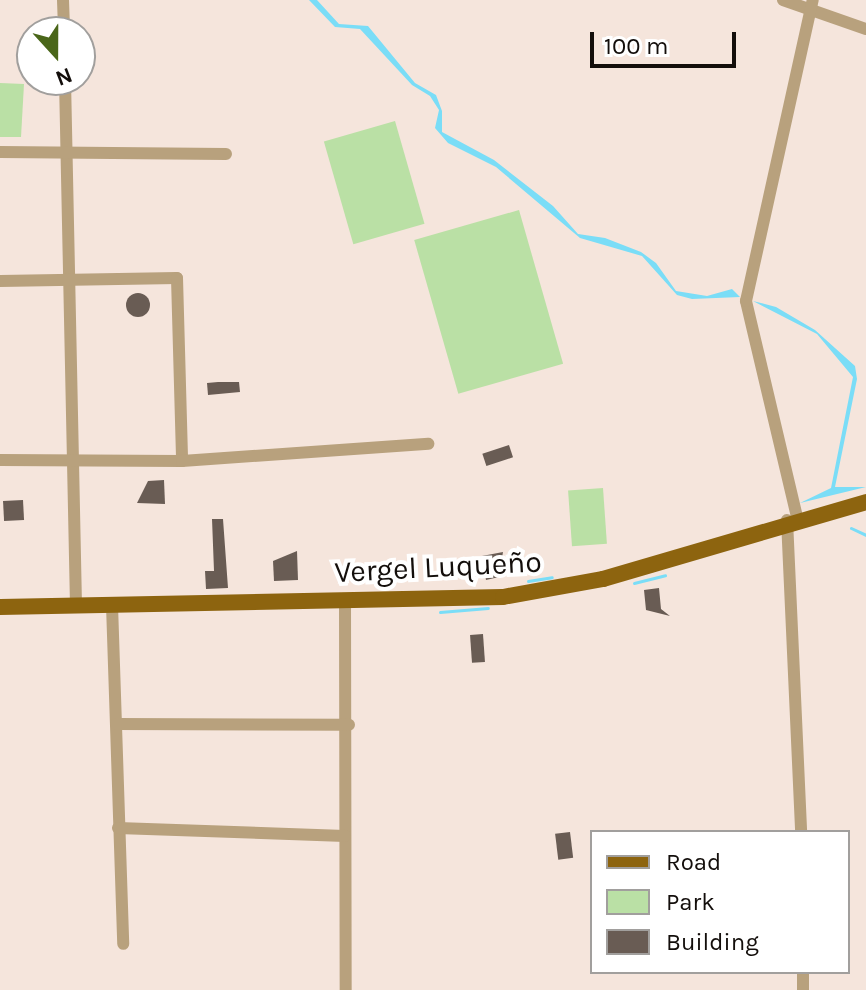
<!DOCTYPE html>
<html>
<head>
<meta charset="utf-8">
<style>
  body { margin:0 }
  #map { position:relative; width:866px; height:990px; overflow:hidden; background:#f5e5dc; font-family:Karla,sans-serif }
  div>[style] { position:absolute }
  .green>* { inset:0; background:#bae0a5; transform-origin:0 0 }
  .water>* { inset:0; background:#7addf7 }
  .stream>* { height:3px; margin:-1.5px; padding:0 1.5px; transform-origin:1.5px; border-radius:1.5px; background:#7addf7 }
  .building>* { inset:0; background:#695c54; transform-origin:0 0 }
  .round { border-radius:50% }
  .minor>* { height:12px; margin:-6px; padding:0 6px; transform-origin:6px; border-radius:6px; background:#b8a17d }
  .major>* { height:16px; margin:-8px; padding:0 8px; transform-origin:8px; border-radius:8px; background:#8d640f }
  span { translate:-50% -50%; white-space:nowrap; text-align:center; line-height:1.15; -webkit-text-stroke:8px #fff; paint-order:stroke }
  .street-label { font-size:30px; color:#130e0b }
  .legend { position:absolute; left:590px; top:830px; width:260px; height:144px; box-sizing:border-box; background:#fff; border:2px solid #a19f9d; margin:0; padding:10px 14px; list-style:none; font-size:24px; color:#130e0b }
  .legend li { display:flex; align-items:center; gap:16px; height:40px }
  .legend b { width:40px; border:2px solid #a19f9d }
  .north { position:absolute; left:16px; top:16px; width:80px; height:80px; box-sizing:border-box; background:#fff; border:2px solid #a19f9d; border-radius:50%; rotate:159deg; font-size:22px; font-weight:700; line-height:32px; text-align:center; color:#130e0b }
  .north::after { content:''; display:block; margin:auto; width:28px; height:36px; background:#4a6619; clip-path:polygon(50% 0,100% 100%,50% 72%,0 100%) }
  .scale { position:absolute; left:590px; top:32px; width:146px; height:36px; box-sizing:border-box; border:4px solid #130e0b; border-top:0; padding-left:10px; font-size:24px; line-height:28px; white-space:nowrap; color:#130e0b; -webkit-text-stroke:6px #fff; paint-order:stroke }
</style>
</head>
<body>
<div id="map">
  <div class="green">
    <div style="clip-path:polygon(0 83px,24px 84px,21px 137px,0 137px)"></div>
    <div style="left:395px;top:121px;width:107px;height:74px;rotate:74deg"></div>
    <div style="left:519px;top:210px;width:160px;height:109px;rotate:74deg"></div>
    <div style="left:603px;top:488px;width:56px;height:35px;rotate:86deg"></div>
  </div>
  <div class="water">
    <div style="clip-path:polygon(309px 0,317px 0,339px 24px,368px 26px,415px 83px,436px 95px,442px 111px,442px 132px,494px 160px,553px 206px,578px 234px,605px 238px,641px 252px,656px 263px,676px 291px,707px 296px,732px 289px,740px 297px,692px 299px,677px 295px,642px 256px,580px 238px,496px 167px,448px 143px,435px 128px,439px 110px,430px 96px,412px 85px,360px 29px,335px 27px)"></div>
    <div style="clip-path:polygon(753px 301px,776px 307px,815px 330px,855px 366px,857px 379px,835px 487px,866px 487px,800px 503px,831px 488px,853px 377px,817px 334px)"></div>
  </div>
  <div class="stream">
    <div style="left:851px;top:528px;width:17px;rotate:25deg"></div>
    <div style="left:528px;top:581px;width:24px;rotate:-9deg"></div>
    <div style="left:634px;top:583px;width:32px;rotate:-14deg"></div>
    <div style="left:440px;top:612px;width:48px;rotate:-4.8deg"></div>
  </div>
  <div class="building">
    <div class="round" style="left:126px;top:293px;width:24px;height:24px"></div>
    <div style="clip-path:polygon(218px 382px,239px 382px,240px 392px,208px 395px,207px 383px)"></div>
    <div style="left:509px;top:445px;width:13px;height:28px;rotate:72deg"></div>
    <div style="clip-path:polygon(164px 480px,165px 504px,137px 503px,148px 481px)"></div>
    <div style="left:23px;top:500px;width:20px;height:20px;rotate:87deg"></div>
    <div style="clip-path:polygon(212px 519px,223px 519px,228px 588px,206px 589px,205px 571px,214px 571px)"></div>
    <div style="clip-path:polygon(297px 551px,298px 580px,274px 581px,273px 561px)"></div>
    <div style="clip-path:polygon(503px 552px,499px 577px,486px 580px,482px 556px)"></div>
    <div style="clip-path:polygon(659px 588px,661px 609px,670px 616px,646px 610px,644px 590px)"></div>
    <div style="left:483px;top:634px;width:28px;height:13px;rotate:86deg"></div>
    <div style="left:570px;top:832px;width:26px;height:15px;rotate:83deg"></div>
  </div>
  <div class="minor">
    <div style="left:63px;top:0;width:32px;rotate:88deg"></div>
    <div style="left:783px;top:0;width:88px;rotate:19.3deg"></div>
    <div style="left:65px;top:80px;width:526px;rotate:88.8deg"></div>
    <div style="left:0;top:152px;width:226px;rotate:0.5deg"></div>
    <div style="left:0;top:281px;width:177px;rotate:-1deg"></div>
    <div style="left:177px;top:278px;width:183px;rotate:88.4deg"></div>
    <div style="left:0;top:460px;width:182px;rotate:0.3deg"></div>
    <div style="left:182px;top:461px;width:247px;rotate:-4deg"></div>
    <div style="left:797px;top:517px;width:222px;rotate:-103.3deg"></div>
    <div style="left:746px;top:301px;width:308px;rotate:-77.5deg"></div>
    <div style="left:787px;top:520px;width:312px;rotate:87.4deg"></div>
    <div style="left:345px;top:601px;width:389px;rotate:89.9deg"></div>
    <div style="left:112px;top:605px;width:339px;rotate:88.1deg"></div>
    <div style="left:116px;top:724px;width:233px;rotate:0.2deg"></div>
    <div style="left:118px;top:828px;width:227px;rotate:2deg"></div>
    <div style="left:803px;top:972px;width:18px;rotate:90deg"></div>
  </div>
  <div class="major">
    <div style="left:0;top:607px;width:503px;rotate:-1.14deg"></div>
    <div style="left:503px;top:597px;width:102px;rotate:-10.2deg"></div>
    <div style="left:603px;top:579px;width:274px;rotate:-16.3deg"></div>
  </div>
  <div class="street-label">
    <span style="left:438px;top:567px;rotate:-3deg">Vergel Luqueño</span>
  </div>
  <ul class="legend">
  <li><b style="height:10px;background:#8d640f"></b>Road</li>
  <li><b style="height:22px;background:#bae0a5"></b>Park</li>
  <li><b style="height:22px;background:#695c54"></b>Building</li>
  </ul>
  <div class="north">N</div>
  <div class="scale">100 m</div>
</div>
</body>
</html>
